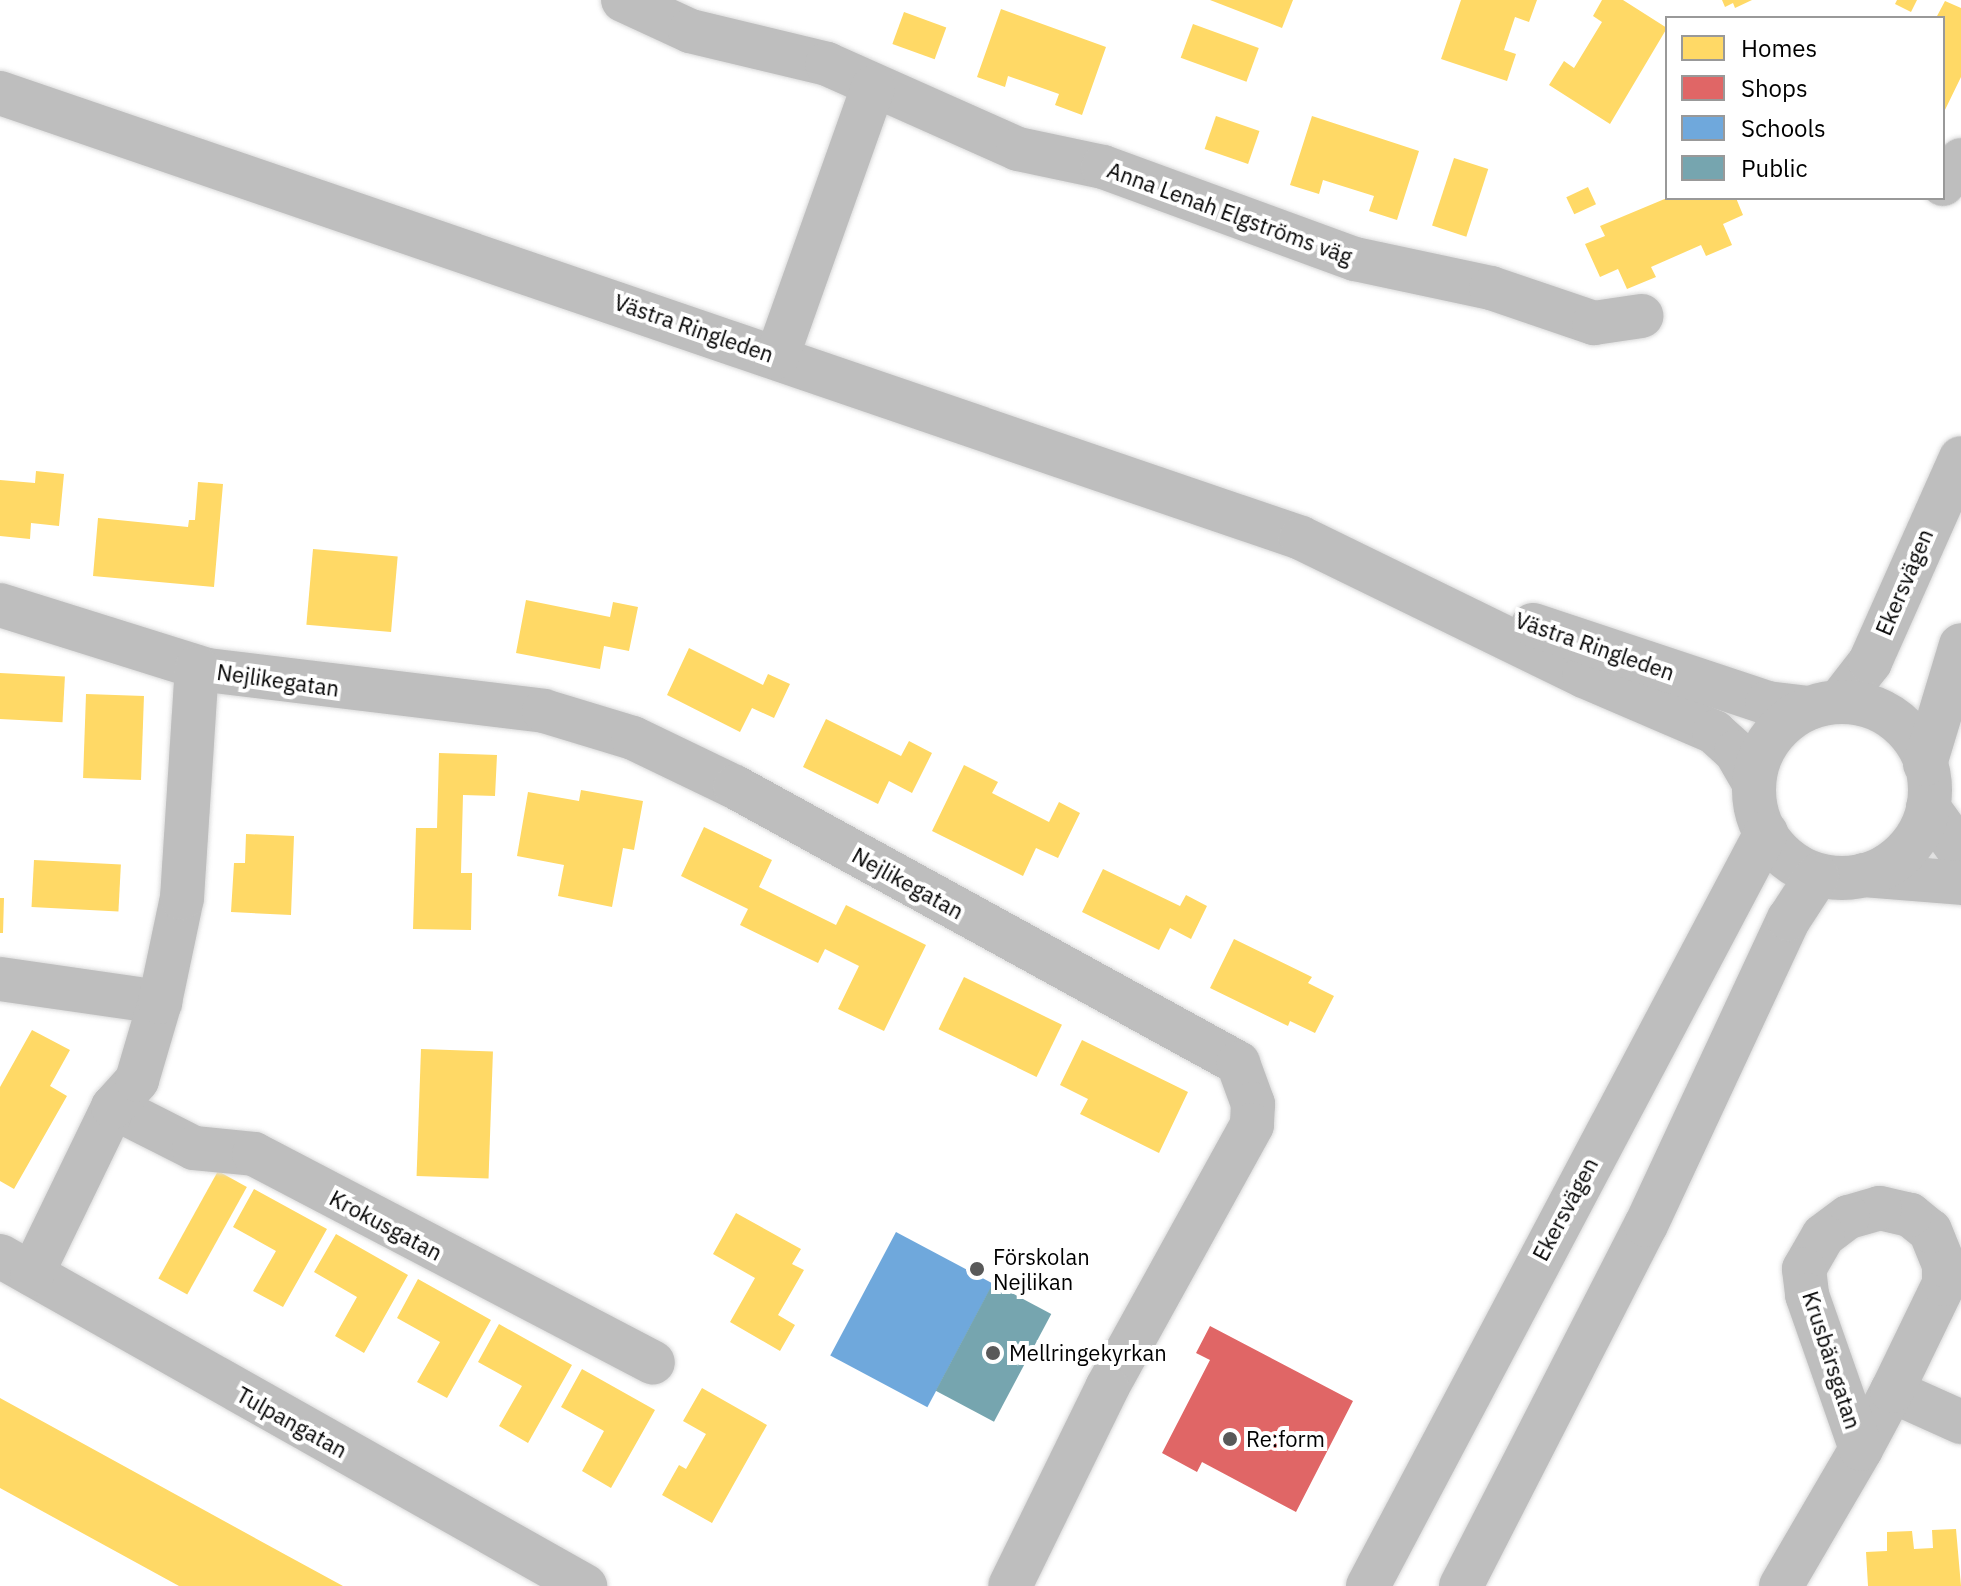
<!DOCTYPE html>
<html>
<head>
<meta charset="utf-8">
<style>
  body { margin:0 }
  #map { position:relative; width:1961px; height:1586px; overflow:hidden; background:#fff; font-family:"IBM Plex Sans",sans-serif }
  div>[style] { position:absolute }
  .homes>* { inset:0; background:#ffd966; transform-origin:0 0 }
  .shops>* { inset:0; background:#e06666 }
  .schools>* { inset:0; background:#6fa8dc; transform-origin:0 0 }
  .public>* { inset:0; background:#76a5af; transform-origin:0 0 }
  .roads { filter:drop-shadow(0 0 2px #dbdbdb) drop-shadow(0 0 2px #dbdbdb) }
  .minor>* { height:44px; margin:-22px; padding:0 22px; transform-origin:22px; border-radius:22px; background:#bebebe }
  .major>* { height:44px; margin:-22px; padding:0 22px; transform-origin:22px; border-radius:22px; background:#bebebe }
  .major>.ring { margin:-22px; padding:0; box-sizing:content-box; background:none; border:44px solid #bebebe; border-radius:50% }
  .dots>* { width:22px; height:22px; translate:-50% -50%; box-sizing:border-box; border:4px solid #fff; border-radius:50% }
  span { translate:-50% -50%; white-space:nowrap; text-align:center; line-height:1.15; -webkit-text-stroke:8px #fff; paint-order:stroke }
  .street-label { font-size:22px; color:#000 }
  .poi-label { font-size:22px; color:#000 }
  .left { translate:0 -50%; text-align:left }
  .legend { position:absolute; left:1665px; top:16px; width:280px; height:184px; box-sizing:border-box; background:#fff; border:2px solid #999; margin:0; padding:10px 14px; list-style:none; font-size:24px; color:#000 }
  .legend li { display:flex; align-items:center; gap:16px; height:40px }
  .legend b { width:40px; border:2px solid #999 }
</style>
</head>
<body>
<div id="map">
  <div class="homes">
    <div style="clip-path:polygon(1210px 0,1293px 0,1282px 28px)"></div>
    <div style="clip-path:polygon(1461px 0,1537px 0,1529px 22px,1515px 17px,1504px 50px,1516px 54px,1507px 81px,1441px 59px)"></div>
    <div style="clip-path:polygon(1602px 0,1623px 0,1667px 28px,1610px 124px,1549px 85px,1564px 61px,1574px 68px,1602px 22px,1593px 16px)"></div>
    <div style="clip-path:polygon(1722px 0,1752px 0,1735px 8px,1733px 3px,1725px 7px)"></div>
    <div style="clip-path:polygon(1897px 0,1917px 0,1911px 12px,1895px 4px)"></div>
    <div style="clip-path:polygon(1945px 1px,1961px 8px,1961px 77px,1943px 114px,1943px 18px,1936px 18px)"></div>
    <div style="clip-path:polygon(1001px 9px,1106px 47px,1082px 115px,1055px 105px,1059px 94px,1008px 76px,1005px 87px,977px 77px)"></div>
    <div style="left:904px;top:12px;width:45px;height:34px;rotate:20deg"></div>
    <div style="left:1193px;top:24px;width:70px;height:36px;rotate:20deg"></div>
    <div style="left:1216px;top:116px;width:46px;height:35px;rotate:19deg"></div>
    <div style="clip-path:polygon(1312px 116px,1419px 151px,1397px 220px,1369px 211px,1374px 196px,1323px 180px,1319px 194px,1290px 185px)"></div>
    <div style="left:1454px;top:158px;width:36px;height:71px;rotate:18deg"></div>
    <div style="left:1588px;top:187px;width:19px;height:24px;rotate:65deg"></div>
    <div style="clip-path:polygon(1667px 198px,1736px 198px,1743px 215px,1723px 224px,1732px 245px,1706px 256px,1701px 245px,1651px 267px,1656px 277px,1627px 289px,1618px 269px,1600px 277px,1585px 244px,1605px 236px,1600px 226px)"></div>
    <div style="clip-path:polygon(36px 471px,64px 474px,59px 526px,31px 523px,30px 539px,0 536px,0 480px,35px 483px)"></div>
    <div style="clip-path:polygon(198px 482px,223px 484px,214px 587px,93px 576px,98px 518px,188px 527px,189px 520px,195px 520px)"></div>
    <div style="left:313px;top:549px;width:85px;height:76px;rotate:5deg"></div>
    <div style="clip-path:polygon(526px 600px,610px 617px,613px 602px,638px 607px,629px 651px,604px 646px,600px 669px,516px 653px)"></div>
    <div style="clip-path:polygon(689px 648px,763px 685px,768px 674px,790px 684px,774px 718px,752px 708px,740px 732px,667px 695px)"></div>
    <div style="left:0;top:673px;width:65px;height:46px;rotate:3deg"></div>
    <div style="left:86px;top:694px;width:58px;height:84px;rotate:2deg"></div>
    <div style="clip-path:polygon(826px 719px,901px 756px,909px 741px,932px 753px,912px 793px,889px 781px,878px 804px,803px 767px)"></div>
    <div style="clip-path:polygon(439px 753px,497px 755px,495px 796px,463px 795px,461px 873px,472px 873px,471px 930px,413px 929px,416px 828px,437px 828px)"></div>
    <div style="clip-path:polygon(964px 765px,998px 782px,992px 793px,1049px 822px,1059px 802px,1080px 813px,1058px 858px,1036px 848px,1023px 876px,932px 831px)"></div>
    <div style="clip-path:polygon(581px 790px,643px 801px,634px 850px,623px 848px,612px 907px,558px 896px,564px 865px,517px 856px,528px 792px,579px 801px)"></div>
    <div style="clip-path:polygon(704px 827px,772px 860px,759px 887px,836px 925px,846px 905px,926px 945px,884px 1031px,838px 1009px,859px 966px,825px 949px,818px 963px,740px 925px,748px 909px,681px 876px)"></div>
    <div style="clip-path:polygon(246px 834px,294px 836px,291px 915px,231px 912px,234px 863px,245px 863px)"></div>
    <div style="left:34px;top:860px;width:87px;height:47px;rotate:3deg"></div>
    <div style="clip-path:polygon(1103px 869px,1180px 906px,1186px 895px,1207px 906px,1191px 939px,1170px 928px,1159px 950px,1082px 912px)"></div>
    <div style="clip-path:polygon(0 898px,4px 898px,3px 933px,0 933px)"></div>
    <div style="clip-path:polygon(1234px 939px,1312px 977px,1308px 983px,1334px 996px,1315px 1033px,1290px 1021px,1288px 1026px,1210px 988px)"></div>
    <div style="left:964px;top:977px;width:109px;height:58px;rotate:26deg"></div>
    <div style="clip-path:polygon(32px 1030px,70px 1050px,50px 1086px,67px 1096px,14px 1189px,0 1181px,0 1087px)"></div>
    <div style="clip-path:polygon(1082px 1040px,1188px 1092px,1159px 1153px,1080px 1114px,1088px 1099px,1060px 1085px)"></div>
    <div style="left:421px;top:1049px;width:72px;height:127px;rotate:2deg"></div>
    <div style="left:218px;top:1171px;width:33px;height:123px;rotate:29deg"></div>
    <div style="clip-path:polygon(254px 1189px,327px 1229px,283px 1307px,253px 1291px,276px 1251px,233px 1227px)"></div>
    <div style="clip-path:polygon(736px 1213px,801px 1249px,792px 1264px,804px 1270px,778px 1315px,795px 1325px,780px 1351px,730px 1322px,755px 1278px,713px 1254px)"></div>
    <div style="clip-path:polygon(336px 1234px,408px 1275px,364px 1353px,335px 1336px,357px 1297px,314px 1272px)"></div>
    <div style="clip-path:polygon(418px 1279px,491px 1320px,447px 1398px,417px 1382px,440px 1342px,397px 1318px)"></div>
    <div style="clip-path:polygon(499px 1324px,572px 1365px,528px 1443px,499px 1426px,522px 1386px,478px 1362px)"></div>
    <div style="clip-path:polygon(582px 1369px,655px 1410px,611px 1488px,582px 1471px,604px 1431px,561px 1407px)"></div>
    <div style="clip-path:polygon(702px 1388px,767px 1425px,712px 1523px,662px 1495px,679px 1465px,686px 1469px,706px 1434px,683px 1421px)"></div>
    <div style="clip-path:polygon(0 1398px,286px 1555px,343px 1586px,179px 1586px,0 1488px)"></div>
    <div style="clip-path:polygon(1956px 1529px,1961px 1586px,1868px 1586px,1866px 1552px,1887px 1551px,1887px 1532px,1912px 1531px,1914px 1549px,1933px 1548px,1932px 1530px)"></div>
  </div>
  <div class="shops">
    <div style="clip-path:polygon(1210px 1326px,1353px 1401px,1296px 1512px,1202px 1462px,1197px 1472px,1162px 1453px,1210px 1360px,1196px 1353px)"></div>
  </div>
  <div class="schools">
    <div style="left:896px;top:1232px;width:110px;height:140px;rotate:28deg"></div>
  </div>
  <div class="public">
    <div style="left:993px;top:1283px;width:66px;height:122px;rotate:28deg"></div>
  </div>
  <div class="roads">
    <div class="minor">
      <div style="left:623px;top:0;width:74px;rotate:24.8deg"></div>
      <div style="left:690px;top:31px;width:141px;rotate:13.5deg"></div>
      <div style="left:827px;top:64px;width:209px;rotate:24deg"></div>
      <div style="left:1018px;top:149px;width:87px;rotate:12deg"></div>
      <div style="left:1103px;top:167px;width:268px;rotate:20.1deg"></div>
      <div style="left:1355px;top:259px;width:139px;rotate:12deg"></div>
      <div style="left:1491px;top:288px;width:109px;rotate:18.8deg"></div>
      <div style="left:1594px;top:323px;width:48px;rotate:-8.5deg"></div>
      <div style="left:0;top:93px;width:1375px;rotate:18.88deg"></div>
      <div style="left:1301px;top:538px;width:315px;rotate:26deg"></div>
      <div style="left:1584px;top:676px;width:142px;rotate:23.3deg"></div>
      <div style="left:1714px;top:732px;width:30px;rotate:42deg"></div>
      <div style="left:1736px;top:752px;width:36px;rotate:60deg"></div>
      <div style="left:1943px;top:184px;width:30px;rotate:-53deg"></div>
      <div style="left:777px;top:357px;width:286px;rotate:-70.4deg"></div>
      <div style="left:0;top:605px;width:217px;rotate:17.4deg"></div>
      <div style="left:207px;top:670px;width:339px;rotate:6.9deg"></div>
      <div style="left:544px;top:711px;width:93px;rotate:16.9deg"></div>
      <div style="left:633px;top:738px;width:113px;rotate:25.7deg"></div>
      <div style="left:735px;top:787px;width:574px;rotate:28.75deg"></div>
      <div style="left:1238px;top:1063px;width:44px;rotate:69.9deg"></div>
      <div style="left:1253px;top:1104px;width:21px;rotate:93deg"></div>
      <div style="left:1252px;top:1125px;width:300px;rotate:118.9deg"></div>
      <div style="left:1107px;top:1388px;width:220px;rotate:116.1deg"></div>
      <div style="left:1533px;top:625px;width:247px;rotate:18.4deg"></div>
      <div style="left:1767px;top:703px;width:42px;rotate:6.8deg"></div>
      <div style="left:1928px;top:807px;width:57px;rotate:54.3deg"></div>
      <div style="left:1864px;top:875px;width:97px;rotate:4.7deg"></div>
      <div style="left:0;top:979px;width:162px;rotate:8.2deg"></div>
      <div style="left:113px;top:1107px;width:91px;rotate:26.8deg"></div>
      <div style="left:194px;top:1148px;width:60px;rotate:5.7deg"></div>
      <div style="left:254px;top:1154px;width:450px;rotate:27.6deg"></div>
      <div style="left:0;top:1256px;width:672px;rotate:29.43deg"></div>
      <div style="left:32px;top:1274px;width:186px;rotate:-64.1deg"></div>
      <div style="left:113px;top:1107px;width:36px;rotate:-48deg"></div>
      <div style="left:137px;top:1080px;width:81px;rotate:-73.6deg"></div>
      <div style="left:160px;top:1002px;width:106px;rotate:-78.1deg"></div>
      <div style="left:182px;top:898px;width:231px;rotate:-86.3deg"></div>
      <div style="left:1892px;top:1391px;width:76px;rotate:24.2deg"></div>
      <div style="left:1781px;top:1586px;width:159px;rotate:-59.7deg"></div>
      <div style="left:1861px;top:1449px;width:66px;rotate:-61.9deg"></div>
      <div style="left:1892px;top:1391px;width:119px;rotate:-64.1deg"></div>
      <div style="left:1944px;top:1284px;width:19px;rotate:-90deg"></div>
      <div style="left:1944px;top:1265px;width:37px;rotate:-112deg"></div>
      <div style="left:1930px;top:1231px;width:26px;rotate:-141deg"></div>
      <div style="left:1910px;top:1215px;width:31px;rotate:-167deg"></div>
      <div style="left:1880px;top:1208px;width:33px;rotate:164deg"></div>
      <div style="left:1848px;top:1217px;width:31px;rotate:143deg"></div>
      <div style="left:1823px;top:1236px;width:38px;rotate:120deg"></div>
      <div style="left:1804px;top:1269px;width:26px;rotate:83deg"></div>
      <div style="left:1807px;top:1295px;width:163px;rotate:70.7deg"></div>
    </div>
    <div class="major">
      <div style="left:1839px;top:702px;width:51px;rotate:-52.2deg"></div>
      <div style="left:1870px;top:662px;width:223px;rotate:-66deg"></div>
      <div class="ring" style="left:1754px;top:702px;width:132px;height:132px"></div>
      <div style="left:1925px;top:764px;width:124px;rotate:-73.2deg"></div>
      <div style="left:1368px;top:1586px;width:852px;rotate:-62.14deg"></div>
      <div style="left:1461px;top:1586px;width:406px;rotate:-62.9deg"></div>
      <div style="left:1646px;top:1225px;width:338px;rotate:-65deg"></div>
      <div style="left:1789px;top:919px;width:51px;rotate:-56.9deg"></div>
    </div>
  </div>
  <div class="dots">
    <div style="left:977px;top:1269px;background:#595959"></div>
    <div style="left:993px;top:1353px;background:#595959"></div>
    <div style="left:1230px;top:1439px;background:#595959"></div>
  </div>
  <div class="street-label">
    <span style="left:1230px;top:213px;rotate:20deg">Anna Lenah Elgströms väg</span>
    <span style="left:694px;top:328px;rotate:19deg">Västra Ringleden</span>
    <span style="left:1904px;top:582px;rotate:-67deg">Ekersvägen</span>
    <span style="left:1595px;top:646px;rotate:19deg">Västra Ringleden</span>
    <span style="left:278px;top:680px;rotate:8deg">Nejlikegatan</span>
    <span style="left:908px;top:883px;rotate:29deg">Nejlikegatan</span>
    <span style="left:1565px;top:1209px;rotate:-62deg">Ekersvägen</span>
    <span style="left:386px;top:1225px;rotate:28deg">Krokusgatan</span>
    <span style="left:1832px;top:1360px;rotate:72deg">Krusbärsgatan</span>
    <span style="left:292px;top:1422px;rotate:29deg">Tulpangatan</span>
  </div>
  <div class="poi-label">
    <span class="left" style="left:993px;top:1269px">Förskolan<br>Nejlikan</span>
    <span class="left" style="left:1009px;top:1353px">Mellringekyrkan</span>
    <span class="left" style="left:1246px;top:1439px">Re:form</span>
  </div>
  <ul class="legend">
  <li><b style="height:22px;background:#ffd966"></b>Homes</li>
  <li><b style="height:22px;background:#e06666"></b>Shops</li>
  <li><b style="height:22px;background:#6fa8dc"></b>Schools</li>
  <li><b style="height:22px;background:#76a5af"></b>Public</li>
  </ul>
</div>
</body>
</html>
